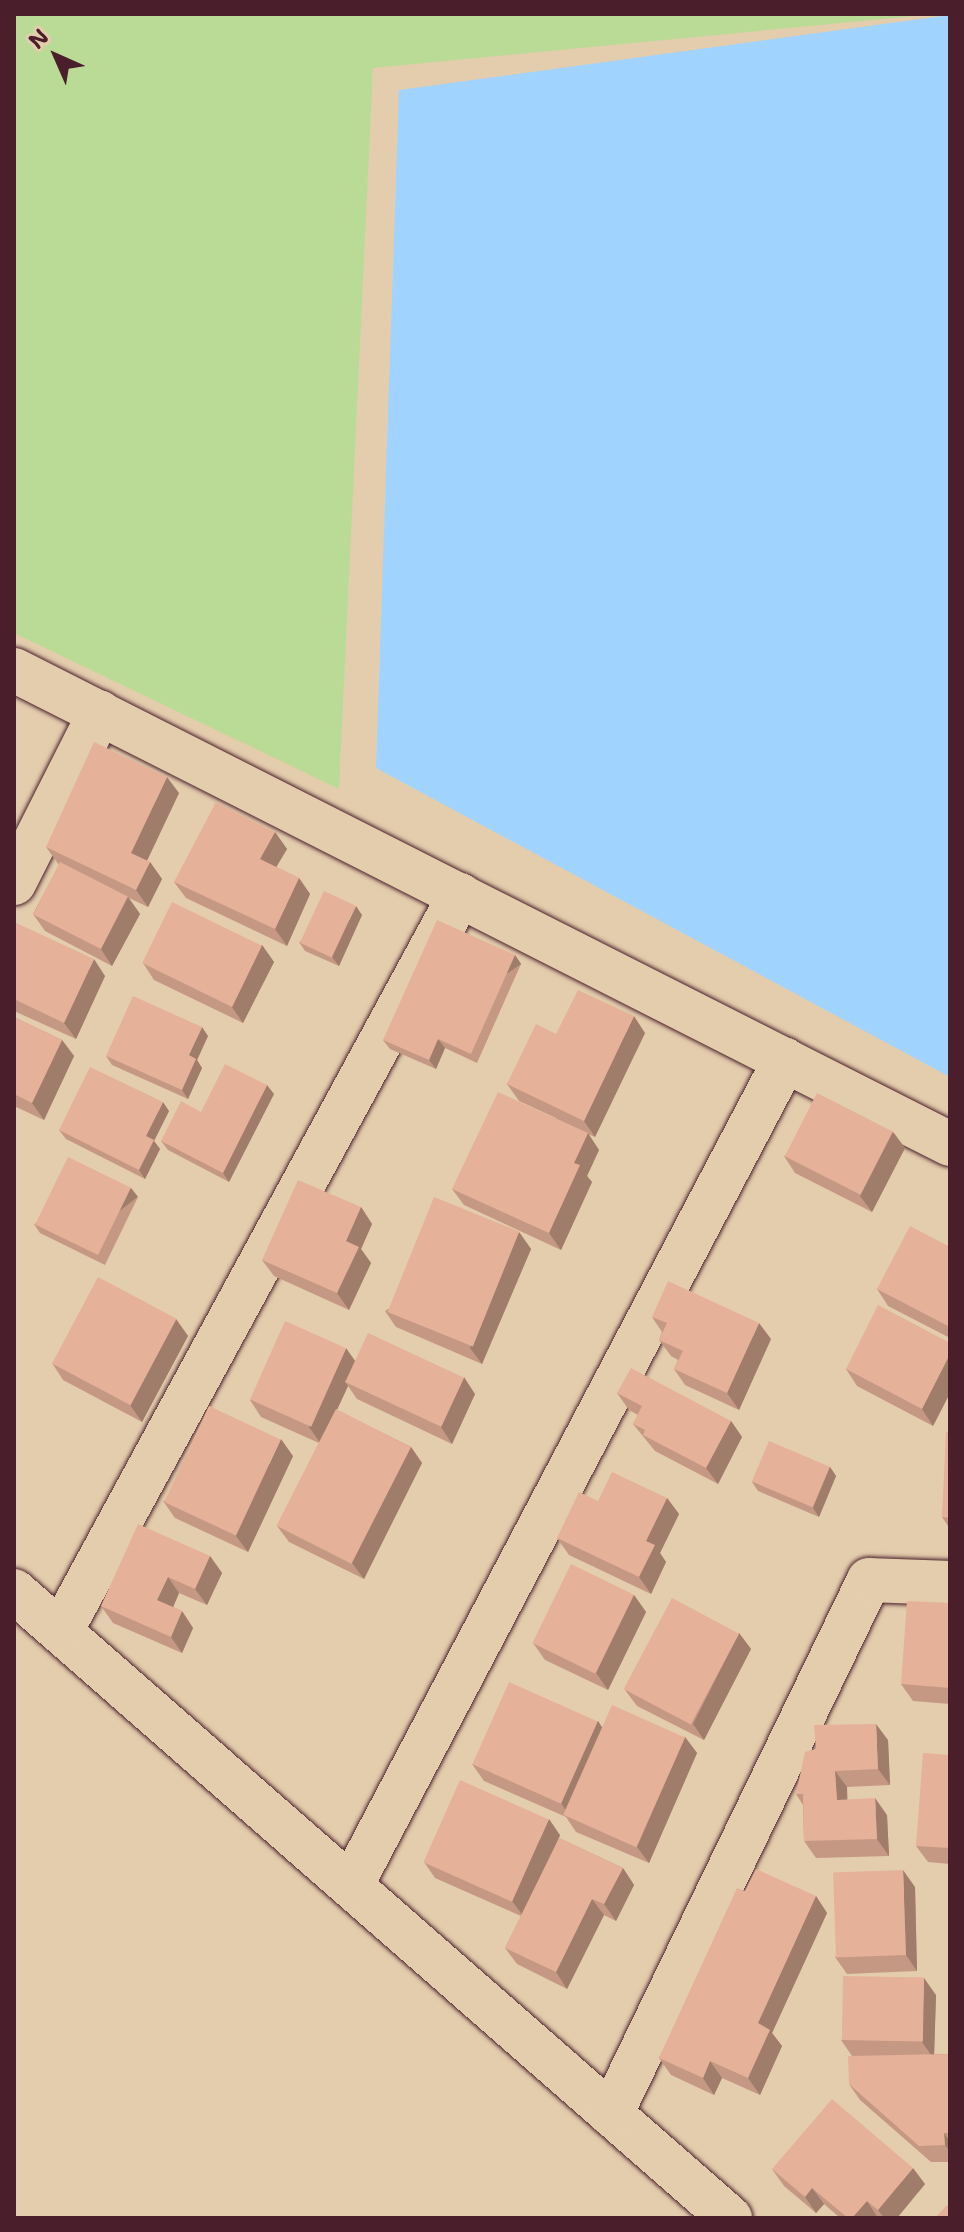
<!DOCTYPE html>
<html>
<head>
<meta charset="utf-8">
<style>
  body { margin:0 }
  #map { position:relative; width:964px; height:2232px; overflow:hidden; background:#e4cdad; font-family:"Shantell Sans",sans-serif }
  div>[style] { position:absolute }
  .green>* { inset:0; background:#badb95 }
  .water>* { inset:0; background:#a0d4fe }
  .roads { filter:drop-shadow(0 0 2px #4a1f2b) drop-shadow(0 0 2px #4a1f2b) }
  .minor>* { height:44px; margin:-22px; padding:0 22px; transform-origin:22px; border-radius:22px; background:#e4cdad }
  .wall>* { inset:0; background:#c59883 }
  .shaded-wall>* { inset:0; background:#a07c6a; transform-origin:0 0 }
  .building>* { inset:0; background:#e5b198; transform-origin:0 0 }
  span { translate:-50% -50%; white-space:nowrap; text-align:center; line-height:1.15; -webkit-text-stroke:6px #e4cdad; paint-order:stroke }
  .frame { position:absolute; inset:0; border:16px solid #4a1f2b; pointer-events:none }
  .north { position:absolute; left:16px; top:16px; width:80px; height:80px; -webkit-text-stroke:6px #e4cdad; paint-order:stroke; rotate:315deg; font-size:22px; font-weight:700; line-height:32px; text-align:center; color:#4a1f2b }
  .north::after { content:''; display:block; margin:auto; width:28px; height:36px; background:#4a1f2b; clip-path:polygon(50% 0,100% 100%,50% 72%,0 100%) }
</style>
</head>
<body>
<div id="map">
  <div class="green">
    <div style="clip-path:polygon(14px 14px,935px 14px,373px 68px,339px 789px,14px 633px)"></div>
  </div>
  <div class="water">
    <div style="clip-path:polygon(950px 15px,950px 1077px,376px 768px,399px 90px)"></div>
  </div>
  <div class="roads">
    <div class="minor">
      <div style="left:14px;top:670px;width:1049px;rotate:26.86deg"></div>
      <div style="left:14px;top:883px;width:191px;rotate:-63.2deg"></div>
      <div style="left:14px;top:1591px;width:952px;rotate:41.21deg"></div>
      <div style="left:62px;top:1629px;width:835px;rotate:-61.53deg"></div>
      <div style="left:352px;top:1884px;width:931px;rotate:-62.28deg"></div>
      <div style="left:611px;top:2114px;width:593px;rotate:-64.21deg"></div>
      <div style="left:869px;top:1580px;width:81px;rotate:2.1deg"></div>
    </div>
  </div>
  <div class="wall">
    <div style="clip-path:polygon(179px 793px,147px 861px,150px 862px,162px 879px,148px 907px,129px 898px,140px 914px,112px 966px,45px 931px,33px 914px,59px 865px,46px 847px)"></div>
    <div style="clip-path:polygon(275px 832px,287px 849px,276px 867px,299px 878px,310px 894px,287px 946px,186px 898px,174px 882px)"></div>
    <div style="clip-path:polygon(362px 915px,339px 966px,305px 951px,299px 942px)"></div>
    <div style="clip-path:polygon(14px 922px,105px 976px,76px 1039px,14px 1011px)"></div>
    <div style="clip-path:polygon(262px 945px,274px 962px,243px 1023px,154px 980px,143px 963px)"></div>
    <div style="clip-path:polygon(515px 955px,521px 964px,477px 1063px,445px 1048px,436px 1069px,390px 1049px,383px 1040px)"></div>
    <div style="clip-path:polygon(14px 1017px,62px 1040px,74px 1056px,44px 1120px,14px 1106px)"></div>
    <div style="clip-path:polygon(645px 1033px,595px 1137px,588px 1134px,599px 1150px,587px 1176px,592px 1182px,561px 1250px,464px 1205px,452px 1189px,556px 1118px,519px 1101px,507px 1084px,556px 1034px)"></div>
    <div style="clip-path:polygon(208px 1036px,197px 1060px,202px 1068px,188px 1099px,112px 1065px,106px 1056px)"></div>
    <div style="clip-path:polygon(274px 1094px,229px 1182px,168px 1150px,161px 1141px,201px 1112px)"></div>
    <div style="clip-path:polygon(169px 1111px,154px 1141px,160px 1149px,145px 1179px,66px 1139px,59px 1130px)"></div>
    <div style="clip-path:polygon(893px 1132px,905px 1148px,872px 1212px,795px 1173px,784px 1156px)"></div>
    <div style="clip-path:polygon(131px 1188px,138px 1197px,105px 1265px,40px 1233px,34px 1224px)"></div>
    <div style="clip-path:polygon(361px 1207px,372px 1224px,361px 1249px,371px 1263px,349px 1310px,274px 1276px,262px 1260px)"></div>
    <div style="clip-path:polygon(519px 1232px,531px 1249px,482px 1364px,396px 1327px,385px 1311px)"></div>
    <div style="clip-path:polygon(950px 1247px,950px 1338px,888px 1306px,877px 1289px)"></div>
    <div style="clip-path:polygon(652px 1317px,771px 1339px,739px 1410px,685px 1385px,674px 1369px,678px 1360px,671px 1356px,659px 1340px,662px 1332px)"></div>
    <div style="clip-path:polygon(176px 1319px,188px 1336px,142px 1422px,63px 1380px,52px 1363px)"></div>
    <div style="clip-path:polygon(950px 1343px,950px 1393px,933px 1426px,857px 1386px,846px 1369px)"></div>
    <div style="clip-path:polygon(355px 1361px,475px 1394px,452px 1444px,357px 1399px,348px 1386px,337px 1410px,411px 1447px,422px 1463px,364px 1579px,289px 1542px,277px 1526px,319px 1443px,261px 1417px,250px 1400px)"></div>
    <div style="clip-path:polygon(617px 1393px,731px 1421px,742px 1437px,718px 1484px,655px 1451px,633px 1424px,638px 1415px,629px 1410px)"></div>
    <div style="clip-path:polygon(950px 1432px,950px 1529px,942px 1517px)"></div>
    <div style="clip-path:polygon(293px 1456px,248px 1552px,175px 1518px,163px 1501px)"></div>
    <div style="clip-path:polygon(830px 1467px,836px 1476px,819px 1517px,758px 1491px,752px 1482px)"></div>
    <div style="clip-path:polygon(667px 1498px,679px 1514px,660px 1553px,666px 1562px,651px 1594px,569px 1555px,557px 1538px,598px 1501px)"></div>
    <div style="clip-path:polygon(210px 1556px,222px 1573px,207px 1605px,179px 1593px,173px 1607px,182px 1611px,193px 1628px,182px 1653px,113px 1623px,101px 1606px)"></div>
    <div style="clip-path:polygon(634px 1595px,646px 1612px,608px 1690px,545px 1660px,533px 1643px)"></div>
    <div style="clip-path:polygon(950px 1603px,950px 1704px,913px 1701px,901px 1684px)"></div>
    <div style="clip-path:polygon(739px 1633px,751px 1649px,704px 1740px,637px 1706px,625px 1690px)"></div>
    <div style="clip-path:polygon(598px 1721px,602px 1728px,685px 1737px,697px 1753px,649px 1863px,576px 1832px,566px 1817px,484px 1781px,472px 1764px)"></div>
    <div style="clip-path:polygon(888px 1740px,890px 1785px,847px 1787px,847px 1800px,887px 1815px,889px 1856px,816px 1858px,804px 1841px,803px 1805px,796px 1794px)"></div>
    <div style="clip-path:polygon(950px 1755px,950px 1864px,928px 1862px,916px 1846px)"></div>
    <div style="clip-path:polygon(560px 1835px,559px 1838px,623px 1868px,634px 1885px,616px 1921px,604px 1915px,567px 1989px,517px 1964px,505px 1948px,521px 1916px,435px 1878px,424px 1862px)"></div>
    <div style="clip-path:polygon(915px 1887px,917px 1971px,847px 1974px,835px 1957px)"></div>
    <div style="clip-path:polygon(745px 1891px,816px 1896px,827px 1913px,772px 2033px,782px 2046px,760px 2095px,722px 2078px,714px 2095px,671px 2075px,659px 2058px)"></div>
    <div style="clip-path:polygon(936px 1995px,934px 2054px,950px 2054px,950px 2162px,931px 2162px,860px 2100px,849px 2084px,852px 2056px,841px 2040px)"></div>
    <div style="clip-path:polygon(772px 2169px,925px 2184px,897px 2218px,840px 2218px,824px 2204px,816px 2213px,784px 2186px)"></div>
  </div>
  <div class="shaded-wall">
    <div style="clip-path:polygon(167px 777px,179px 793px,143px 869px,131px 853px)"></div>
    <div style="clip-path:polygon(275px 832px,287px 849px,271px 876px,260px 859px)"></div>
    <div style="clip-path:polygon(150px 862px,162px 879px,148px 907px,136px 890px)"></div>
    <div style="clip-path:polygon(299px 878px,310px 894px,287px 946px,275px 929px)"></div>
    <div style="clip-path:polygon(128px 897px,140px 914px,112px 966px,101px 949px)"></div>
    <div style="clip-path:polygon(356px 906px,362px 915px,339px 966px,332px 957px)"></div>
    <div style="clip-path:polygon(262px 945px,274px 962px,243px 1023px,232px 1007px)"></div>
    <div style="left:515px;top:955px;width:11px;height:108px;rotate:56deg"></div>
    <div style="clip-path:polygon(94px 959px,105px 976px,76px 1039px,64px 1023px)"></div>
    <div style="clip-path:polygon(634px 1016px,645px 1033px,595px 1137px,584px 1121px)"></div>
    <div style="clip-path:polygon(202px 1027px,208px 1036px,197px 1060px,202px 1068px,188px 1099px,182px 1090px,189px 1055px)"></div>
    <div style="clip-path:polygon(438px 1039px,445px 1048px,436px 1069px,429px 1060px)"></div>
    <div style="clip-path:polygon(62px 1040px,74px 1056px,44px 1120px,32px 1103px)"></div>
    <div style="clip-path:polygon(267px 1085px,274px 1094px,229px 1182px,223px 1173px)"></div>
    <div style="clip-path:polygon(163px 1102px,169px 1111px,154px 1141px,160px 1149px,145px 1179px,139px 1170px,146px 1136px)"></div>
    <div style="clip-path:polygon(893px 1132px,905px 1148px,872px 1212px,860px 1196px)"></div>
    <div style="clip-path:polygon(588px 1133px,599px 1150px,587px 1176px,592px 1182px,561px 1250px,549px 1233px,574px 1163px)"></div>
    <div style="left:131px;top:1188px;width:11px;height:76px;rotate:52deg"></div>
    <div style="clip-path:polygon(361px 1207px,372px 1224px,361px 1249px,371px 1263px,349px 1310px,337px 1293px,346px 1241px)"></div>
    <div style="clip-path:polygon(519px 1232px,531px 1249px,482px 1364px,470px 1348px)"></div>
    <div style="clip-path:polygon(176px 1319px,188px 1336px,142px 1422px,130px 1405px)"></div>
    <div style="clip-path:polygon(759px 1323px,771px 1339px,739px 1410px,727px 1393px)"></div>
    <div style="clip-path:polygon(346px 1348px,358px 1365px,345px 1382px,348px 1386px,321px 1444px,309px 1427px)"></div>
    <div style="clip-path:polygon(950px 1354px,950px 1393px,933px 1426px,922px 1409px)"></div>
    <div style="clip-path:polygon(464px 1377px,475px 1394px,452px 1444px,441px 1427px)"></div>
    <div style="clip-path:polygon(731px 1421px,742px 1437px,718px 1484px,706px 1468px)"></div>
    <div style="clip-path:polygon(281px 1439px,293px 1456px,248px 1552px,236px 1536px)"></div>
    <div style="clip-path:polygon(411px 1447px,422px 1463px,364px 1579px,352px 1563px)"></div>
    <div style="clip-path:polygon(830px 1467px,836px 1476px,819px 1517px,813px 1508px)"></div>
    <div style="clip-path:polygon(667px 1498px,679px 1514px,660px 1553px,666px 1562px,651px 1594px,639px 1577px,646px 1541px)"></div>
    <div style="clip-path:polygon(210px 1556px,222px 1573px,207px 1605px,195px 1589px)"></div>
    <div style="clip-path:polygon(168px 1577px,179px 1593px,169px 1617px,157px 1600px)"></div>
    <div style="clip-path:polygon(634px 1595px,646px 1612px,608px 1690px,596px 1673px)"></div>
    <div style="clip-path:polygon(182px 1611px,193px 1628px,182px 1653px,171px 1637px)"></div>
    <div style="clip-path:polygon(739px 1633px,751px 1649px,704px 1740px,693px 1724px)"></div>
    <div style="clip-path:polygon(598px 1721px,609px 1738px,571px 1818px,561px 1803px)"></div>
    <div style="clip-path:polygon(876px 1724px,888px 1740px,890px 1785px,878px 1769px)"></div>
    <div style="clip-path:polygon(685px 1737px,697px 1753px,649px 1863px,637px 1847px)"></div>
    <div style="clip-path:polygon(835px 1771px,847px 1787px,848px 1817px,837px 1800px)"></div>
    <div style="clip-path:polygon(875px 1798px,887px 1815px,889px 1856px,877px 1839px)"></div>
    <div style="clip-path:polygon(549px 1819px,560px 1835px,524px 1917px,512px 1901px)"></div>
    <div style="clip-path:polygon(623px 1868px,634px 1885px,616px 1921px,604px 1904px)"></div>
    <div style="clip-path:polygon(903px 1870px,915px 1887px,917px 1971px,906px 1955px)"></div>
    <div style="clip-path:polygon(816px 1896px,827px 1913px,772px 2033px,782px 2046px,760px 2095px,748px 2078px,758px 2023px)"></div>
    <div style="clip-path:polygon(592px 1899px,604px 1915px,567px 1989px,556px 1972px)"></div>
    <div style="clip-path:polygon(924px 1978px,936px 1995px,934px 2059px,922px 2042px)"></div>
    <div style="clip-path:polygon(710px 2061px,722px 2078px,714px 2095px,703px 2078px)"></div>
    <div style="clip-path:polygon(944px 2133px,950px 2142px,950px 2152px,945px 2145px)"></div>
    <div style="clip-path:polygon(913px 2168px,925px 2184px,897px 2218px,884px 2218px,878px 2210px)"></div>
    <div style="clip-path:polygon(812px 2188px,824px 2204px,816px 2213px,805px 2197px)"></div>
    <div style="clip-path:polygon(867px 2201px,878px 2218px,852px 2218px)"></div>
  </div>
  <div class="building">
    <div style="clip-path:polygon(94px 742px,167px 777px,131px 853px,150px 862px,136px 890px,46px 847px)"></div>
    <div style="clip-path:polygon(216px 802px,275px 832px,260px 859px,299px 878px,275px 929px,174px 882px)"></div>
    <div style="left:60px;top:862px;width:76px;height:59px;rotate:27deg"></div>
    <div style="left:324px;top:891px;width:35px;height:57px;rotate:25deg"></div>
    <div style="left:172px;top:902px;width:100px;height:68px;rotate:26deg"></div>
    <div style="clip-path:polygon(437px 920px,515px 955px,471px 1054px,438px 1039px,429px 1060px,383px 1040px)"></div>
    <div style="clip-path:polygon(14px 922px,94px 959px,64px 1023px,14px 999px)"></div>
    <div style="clip-path:polygon(578px 990px,634px 1016px,584px 1121px,507px 1084px,536px 1024px,556px 1034px)"></div>
    <div style="clip-path:polygon(133px 996px,202px 1027px,189px 1055px,196px 1059px,182px 1090px,106px 1056px)"></div>
    <div style="clip-path:polygon(14px 1017px,62px 1040px,32px 1103px,14px 1094px)"></div>
    <div style="clip-path:polygon(225px 1064px,267px 1085px,223px 1173px,161px 1141px,181px 1101px,201px 1112px)"></div>
    <div style="clip-path:polygon(90px 1067px,163px 1102px,146px 1136px,154px 1140px,139px 1170px,59px 1130px)"></div>
    <div style="clip-path:polygon(498px 1092px,588px 1133px,574px 1163px,580px 1165px,549px 1233px,452px 1189px)"></div>
    <div style="left:817px;top:1093px;width:85px;height:71px;rotate:27deg"></div>
    <div style="left:68px;top:1157px;width:70px;height:75px;rotate:26deg"></div>
    <div style="clip-path:polygon(298px 1180px,361px 1207px,346px 1241px,359px 1247px,337px 1293px,262px 1260px)"></div>
    <div style="left:434px;top:1197px;width:92px;height:124px;rotate:22deg"></div>
    <div style="clip-path:polygon(910px 1226px,950px 1247px,950px 1327px,877px 1289px)"></div>
    <div style="left:98px;top:1277px;width:89px;height:98px;rotate:28deg"></div>
    <div style="clip-path:polygon(668px 1281px,759px 1323px,727px 1393px,674px 1369px,683px 1351px,659px 1340px,667px 1323px,652px 1317px)"></div>
    <div style="clip-path:polygon(878px 1305px,950px 1343px,950px 1354px,922px 1409px,846px 1369px)"></div>
    <div style="left:285px;top:1321px;width:67px;height:86px;rotate:24deg"></div>
    <div style="left:368px;top:1333px;width:106px;height:54px;rotate:25deg"></div>
    <div style="clip-path:polygon(631px 1368px,731px 1421px,706px 1468px,643px 1435px,645px 1430px,633px 1424px,642px 1406px,617px 1393px)"></div>
    <div style="left:209px;top:1406px;width:79px;height:106px;rotate:25deg"></div>
    <div style="left:336px;top:1409px;width:84px;height:131px;rotate:27deg"></div>
    <div style="clip-path:polygon(946px 1432px,950px 1432px,950px 1518px,942px 1517px)"></div>
    <div style="left:769px;top:1441px;width:66px;height:44px;rotate:23deg"></div>
    <div style="clip-path:polygon(612px 1472px,667px 1498px,646px 1541px,655px 1545px,639px 1577px,557px 1538px,579px 1492px,598px 1501px)"></div>
    <div style="clip-path:polygon(138px 1524px,210px 1556px,195px 1589px,168px 1577px,157px 1600px,182px 1611px,171px 1637px,101px 1606px)"></div>
    <div style="left:571px;top:1564px;width:70px;height:88px;rotate:26deg"></div>
    <div style="left:672px;top:1598px;width:76px;height:103px;rotate:28deg"></div>
    <div style="clip-path:polygon(907px 1601px,950px 1603px,950px 1688px,901px 1684px)"></div>
    <div style="left:509px;top:1682px;width:97px;height:90px;rotate:24deg"></div>
    <div style="left:612px;top:1705px;width:80px;height:120px;rotate:24deg"></div>
    <div style="clip-path:polygon(876px 1724px,878px 1769px,835px 1771px,837px 1800px,875px 1798px,877px 1839px,804px 1841px,803px 1794px,796px 1794px,805px 1752px,816px 1749px,814px 1725px)"></div>
    <div style="clip-path:polygon(923px 1753px,950px 1755px,950px 1848px,916px 1846px)"></div>
    <div style="left:460px;top:1780px;width:97px;height:90px;rotate:24deg"></div>
    <div style="clip-path:polygon(559px 1838px,623px 1868px,604px 1904px,592px 1899px,556px 1972px,505px 1948px)"></div>
    <div style="clip-path:polygon(756px 1869px,816px 1896px,758px 2023px,770px 2030px,748px 2078px,710px 2061px,703px 2078px,659px 2058px,737px 1888px,745px 1891px)"></div>
    <div style="left:903px;top:1870px;width:85px;height:70px;rotate:88deg"></div>
    <div style="left:843px;top:1976px;width:81px;height:64px;rotate:1deg"></div>
    <div style="clip-path:polygon(950px 2054px,950px 2133px,944px 2133px,945px 2145px,919px 2146px,849px 2084px,848px 2056px)"></div>
    <div style="clip-path:polygon(832px 2099px,913px 2168px,878px 2210px,867px 2201px,852px 2218px,848px 2218px,812px 2188px,805px 2197px,772px 2169px)"></div>
    <div style="clip-path:polygon(947px 2205px,950px 2208px,950px 2218px,935px 2218px)"></div>
  </div>
  <div class="frame"></div>
  <div class="north">N</div>
</div>
</body>
</html>
